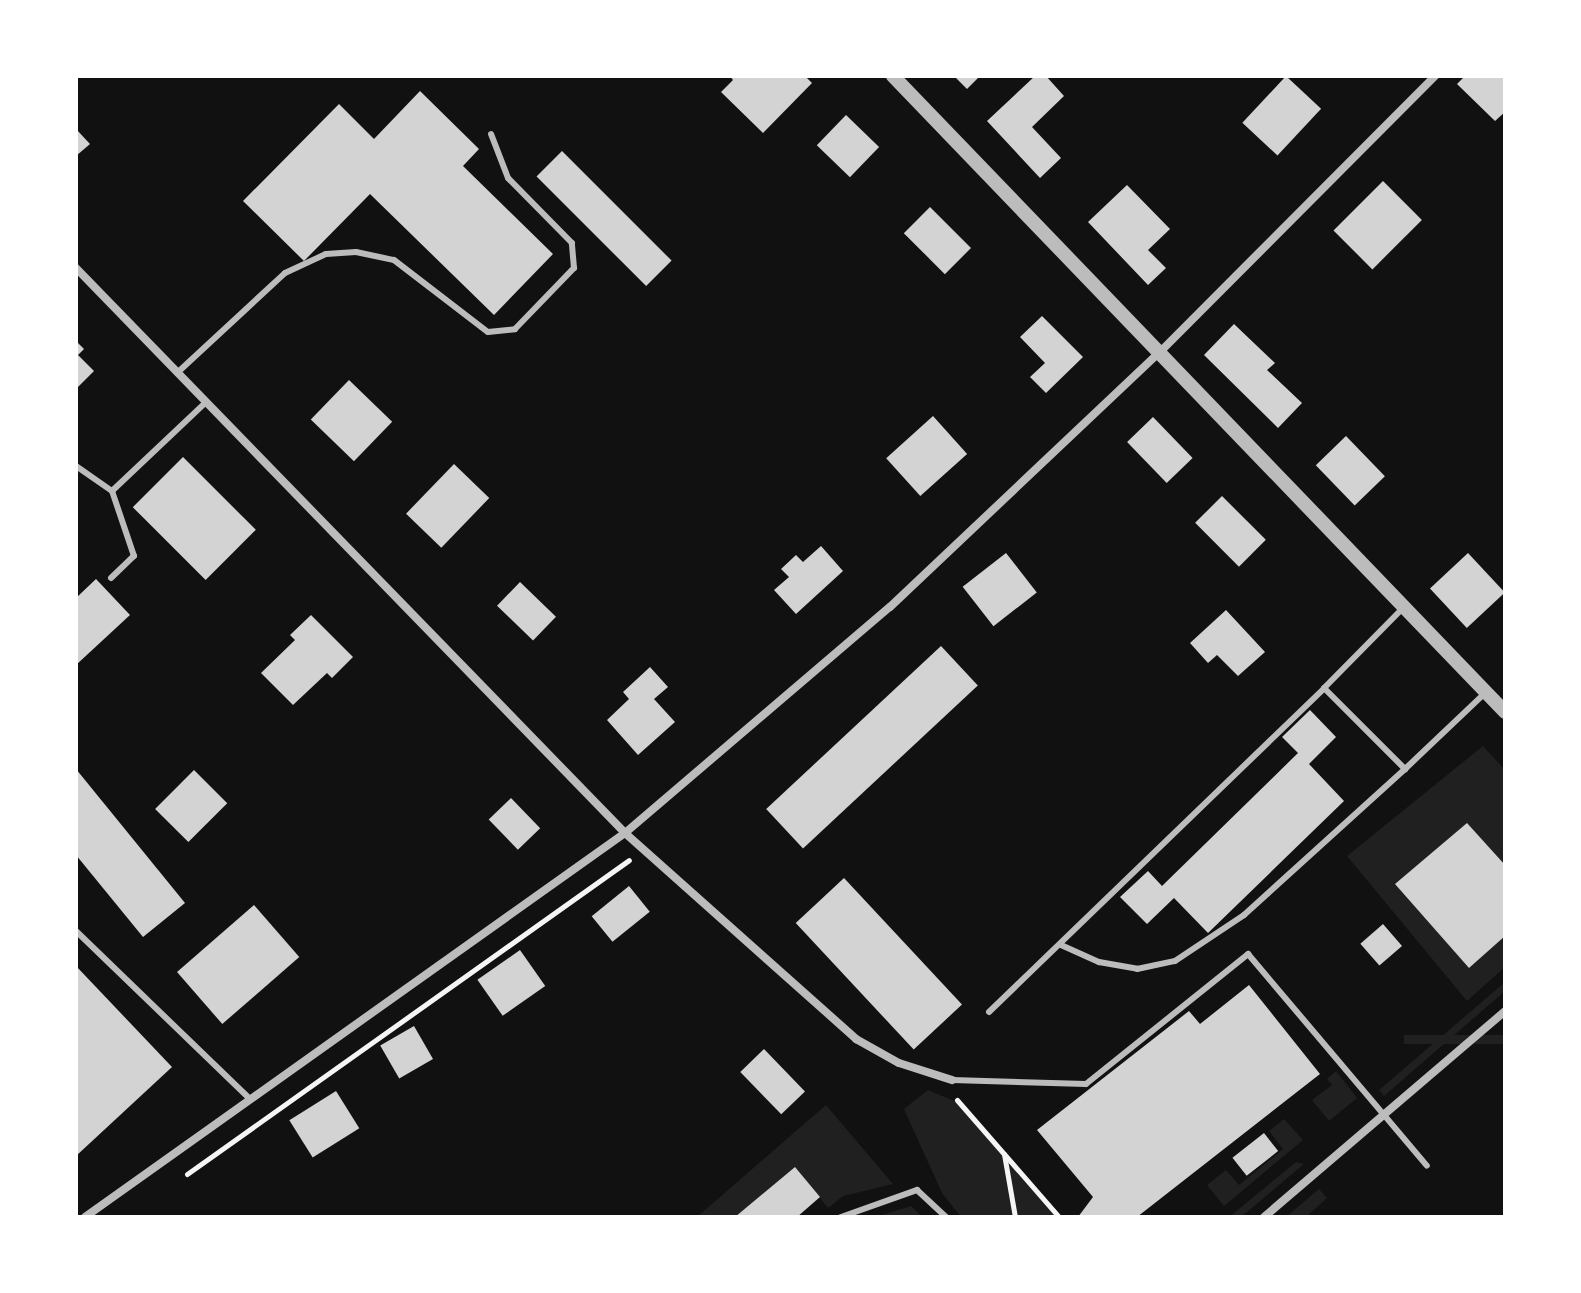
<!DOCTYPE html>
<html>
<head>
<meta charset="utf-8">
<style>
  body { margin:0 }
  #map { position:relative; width:1581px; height:1293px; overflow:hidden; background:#111; font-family:"Nunito Sans",sans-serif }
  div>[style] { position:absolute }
  .green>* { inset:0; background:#202020; transform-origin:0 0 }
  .building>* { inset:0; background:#d3d3d3; transform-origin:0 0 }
  .path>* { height:5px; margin:-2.5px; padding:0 2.5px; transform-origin:2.5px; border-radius:2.5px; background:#f5f5f5 }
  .service>* { height:6px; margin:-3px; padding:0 3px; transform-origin:3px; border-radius:3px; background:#bcbcbc }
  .minor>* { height:8px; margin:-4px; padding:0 4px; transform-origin:4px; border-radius:4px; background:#bcbcbc }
  .tertiary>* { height:14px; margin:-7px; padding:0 7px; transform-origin:7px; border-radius:7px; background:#bcbcbc }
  span { translate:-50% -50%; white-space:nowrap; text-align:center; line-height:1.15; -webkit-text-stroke:6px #fff; paint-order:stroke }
  .frame { position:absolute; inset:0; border:78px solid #fff; pointer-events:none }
</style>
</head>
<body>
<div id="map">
  <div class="green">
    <div style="clip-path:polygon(1483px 746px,1505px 770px,1505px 967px,1467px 1001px,1347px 856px)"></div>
    <div style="clip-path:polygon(1505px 982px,1505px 991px,1384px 1096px,1379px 1090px)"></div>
    <div style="left:1505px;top:1035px;width:9px;height:101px;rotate:90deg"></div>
    <div style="clip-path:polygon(1336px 1071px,1357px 1098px,1329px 1121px,1312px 1100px,1332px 1085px,1327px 1079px)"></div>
    <div style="clip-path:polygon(928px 1090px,964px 1105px,1059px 1217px,961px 1217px,942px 1193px,904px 1109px)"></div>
    <div style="clip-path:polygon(826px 1105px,893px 1184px,843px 1196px,828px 1208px,795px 1167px,735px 1217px,697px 1217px)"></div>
    <div style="clip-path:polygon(1284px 1119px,1303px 1140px,1224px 1206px,1207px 1185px,1226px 1170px,1239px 1185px,1283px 1149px,1269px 1131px)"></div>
    <div style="clip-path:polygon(1296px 1162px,1304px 1164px,1241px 1217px,1229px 1217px)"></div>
    <div style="clip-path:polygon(1319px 1189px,1327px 1198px,1306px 1217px,1286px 1217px)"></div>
    <div style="clip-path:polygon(911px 1206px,922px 1217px,876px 1217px)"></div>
  </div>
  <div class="building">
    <div style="clip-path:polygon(730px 76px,805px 76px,812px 83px,763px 133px,721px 92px,733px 80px)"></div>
    <div style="clip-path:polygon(954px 76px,980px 76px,967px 89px)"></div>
    <div style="clip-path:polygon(1035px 76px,1046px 76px,1064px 96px,1032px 127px,1061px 158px,1040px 178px,987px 121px)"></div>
    <div style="left:1286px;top:76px;width:48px;height:64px;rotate:43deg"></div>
    <div style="clip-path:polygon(1465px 76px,1505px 78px,1505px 112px,1495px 121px,1457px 84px)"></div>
    <div style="clip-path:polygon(420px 91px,479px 149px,463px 166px,553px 254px,494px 315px,370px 194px,304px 261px,243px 201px,339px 104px,374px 139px)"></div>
    <div style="left:846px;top:115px;width:46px;height:42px;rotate:44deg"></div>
    <div style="clip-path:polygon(76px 129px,90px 144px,76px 156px)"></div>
    <div style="left:562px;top:151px;width:155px;height:36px;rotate:45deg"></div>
    <div style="left:1383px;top:181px;width:55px;height:70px;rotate:45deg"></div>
    <div style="clip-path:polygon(1127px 185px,1170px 229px,1148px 250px,1166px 268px,1148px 285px,1088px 222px)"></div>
    <div style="left:930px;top:207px;width:58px;height:37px;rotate:45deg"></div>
    <div style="clip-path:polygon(1042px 316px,1083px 357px,1046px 393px,1030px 377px,1045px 363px,1020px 337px)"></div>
    <div style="clip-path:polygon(1234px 324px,1275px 363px,1267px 370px,1302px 403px,1278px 428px,1204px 355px)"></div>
    <div style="clip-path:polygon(76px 341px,84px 349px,78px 355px,94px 371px,76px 389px)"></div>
    <div style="left:349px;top:380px;width:60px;height:55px;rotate:44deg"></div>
    <div style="left:933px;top:416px;width:51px;height:63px;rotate:48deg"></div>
    <div style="left:1153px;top:417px;width:57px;height:36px;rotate:46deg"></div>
    <div style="left:1346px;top:436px;width:56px;height:42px;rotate:46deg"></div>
    <div style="left:183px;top:457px;width:103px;height:71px;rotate:45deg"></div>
    <div style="left:454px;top:464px;width:49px;height:69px;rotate:44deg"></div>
    <div style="left:1222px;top:496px;width:62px;height:38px;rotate:45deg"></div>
    <div style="clip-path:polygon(821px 546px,843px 571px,796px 614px,774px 590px,789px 577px,781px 569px,796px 555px,803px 562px)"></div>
    <div style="left:1006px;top:553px;width:50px;height:55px;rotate:52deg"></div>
    <div style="left:1468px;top:553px;width:54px;height:52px;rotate:47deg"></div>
    <div style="clip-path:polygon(96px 579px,130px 615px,76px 665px,76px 598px)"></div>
    <div style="left:520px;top:582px;width:50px;height:33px;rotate:44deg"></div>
    <div style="clip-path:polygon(1226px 610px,1265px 652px,1238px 676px,1217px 655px,1208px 663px,1190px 643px)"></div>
    <div style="clip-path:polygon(311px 615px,353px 657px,332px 678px,327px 673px,293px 705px,261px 673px,295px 640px,290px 635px)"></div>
    <div style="left:941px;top:646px;width:54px;height:239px;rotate:47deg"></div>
    <div style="clip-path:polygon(650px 667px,668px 687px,654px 699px,675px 722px,638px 755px,607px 720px,629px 699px,623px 692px)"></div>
    <div style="clip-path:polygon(1310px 710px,1336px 737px,1309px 764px,1344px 801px,1208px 933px,1174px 898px,1147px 924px,1120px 897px,1148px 871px,1162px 886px,1298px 753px,1282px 737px)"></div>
    <div style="clip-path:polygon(76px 769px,185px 903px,143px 937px,76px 855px)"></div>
    <div style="left:194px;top:770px;width:47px;height:55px;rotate:45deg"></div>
    <div style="left:511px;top:798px;width:42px;height:31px;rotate:46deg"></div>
    <div style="clip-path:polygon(1467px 823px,1505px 865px,1505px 936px,1469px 968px,1395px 884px)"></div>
    <div style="left:844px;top:878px;width:173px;height:66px;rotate:47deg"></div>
    <div style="left:629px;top:886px;width:33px;height:48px;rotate:51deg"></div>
    <div style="left:254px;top:905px;width:69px;height:102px;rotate:49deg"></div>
    <div style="left:1383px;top:924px;width:29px;height:30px;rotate:49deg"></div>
    <div style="left:520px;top:950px;width:44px;height:52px;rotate:55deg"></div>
    <div style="clip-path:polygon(76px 966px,172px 1067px,76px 1156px)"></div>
    <div style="clip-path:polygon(1249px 985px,1320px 1074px,1137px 1217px,1078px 1217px,1093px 1197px,1037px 1130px,1189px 1011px,1200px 1024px)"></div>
    <div style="left:414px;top:1026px;width:38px;height:39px;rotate:60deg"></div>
    <div style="left:764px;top:1049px;width:59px;height:33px;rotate:46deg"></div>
    <div style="left:336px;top:1091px;width:44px;height:55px;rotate:58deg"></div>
    <div style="left:1264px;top:1133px;width:23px;height:40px;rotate:52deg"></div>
    <div style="clip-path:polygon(795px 1167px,820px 1197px,797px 1217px,735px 1217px)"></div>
  </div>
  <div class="path">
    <div style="left:957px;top:1100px;width:155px;rotate:48.9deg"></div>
    <div style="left:1004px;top:1154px;width:64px;rotate:80.1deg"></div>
    <div style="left:187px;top:1174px;width:542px;rotate:-35.39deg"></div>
  </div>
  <div class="service">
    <div style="left:177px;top:373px;width:147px;rotate:-42.8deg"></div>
    <div style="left:285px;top:273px;width:45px;rotate:-24.9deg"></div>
    <div style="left:326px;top:254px;width:30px;rotate:-4deg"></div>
    <div style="left:356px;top:252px;width:39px;rotate:12deg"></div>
    <div style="left:394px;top:260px;width:118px;rotate:37.5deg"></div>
    <div style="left:488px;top:332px;width:27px;rotate:-6deg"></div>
    <div style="left:515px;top:329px;width:85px;rotate:-46deg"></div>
    <div style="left:574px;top:268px;width:25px;rotate:-95deg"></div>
    <div style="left:572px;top:243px;width:91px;rotate:-134.6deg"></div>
    <div style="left:508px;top:178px;width:47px;rotate:-111.1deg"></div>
    <div style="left:76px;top:466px;width:44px;rotate:34.8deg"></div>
    <div style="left:112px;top:491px;width:129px;rotate:-43.4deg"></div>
    <div style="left:111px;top:578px;width:32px;rotate:-44deg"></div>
    <div style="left:134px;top:556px;width:69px;rotate:-108.7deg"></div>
    <div style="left:1403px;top:608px;width:112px;rotate:134.6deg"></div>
    <div style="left:1324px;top:688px;width:115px;rotate:45deg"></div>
    <div style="left:1405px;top:769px;width:112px;rotate:-43.5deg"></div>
    <div style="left:76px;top:931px;width:239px;rotate:44deg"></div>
    <div style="left:1061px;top:945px;width:42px;rotate:24.1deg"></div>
    <div style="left:1099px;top:962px;width:39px;rotate:10deg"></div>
    <div style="left:1137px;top:969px;width:39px;rotate:-12deg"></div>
    <div style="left:1175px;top:961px;width:83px;rotate:-33.7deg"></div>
    <div style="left:1244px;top:915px;width:217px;rotate:-42.2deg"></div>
    <div style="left:989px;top:1012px;width:466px;rotate:-44deg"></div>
    <div style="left:952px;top:1080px;width:134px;rotate:1.7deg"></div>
    <div style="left:1086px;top:1084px;width:208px;rotate:-38.7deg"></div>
    <div style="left:1248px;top:954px;width:277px;rotate:49.8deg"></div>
    <div style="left:841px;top:1217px;width:81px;rotate:-19.6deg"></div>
    <div style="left:917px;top:1190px;width:40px;rotate:43deg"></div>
  </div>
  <div class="minor">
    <div style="left:76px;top:268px;width:788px;rotate:45.82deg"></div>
    <div style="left:625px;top:833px;width:310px;rotate:41.7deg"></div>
    <div style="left:856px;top:1039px;width:49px;rotate:29.2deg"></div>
    <div style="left:899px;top:1063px;width:56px;rotate:17.8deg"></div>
    <div style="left:85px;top:1217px;width:663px;rotate:-35.42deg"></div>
    <div style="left:625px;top:833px;width:348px;rotate:-40.5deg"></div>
    <div style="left:890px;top:607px;width:371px;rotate:-43.4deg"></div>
    <div style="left:1160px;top:352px;width:390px;rotate:-45.1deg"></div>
    <div style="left:1264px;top:1217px;width:317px;rotate:-40.5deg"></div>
  </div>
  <div class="tertiary">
    <div style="left:893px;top:76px;width:883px;rotate:46.1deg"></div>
  </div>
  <div class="frame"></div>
</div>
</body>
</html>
